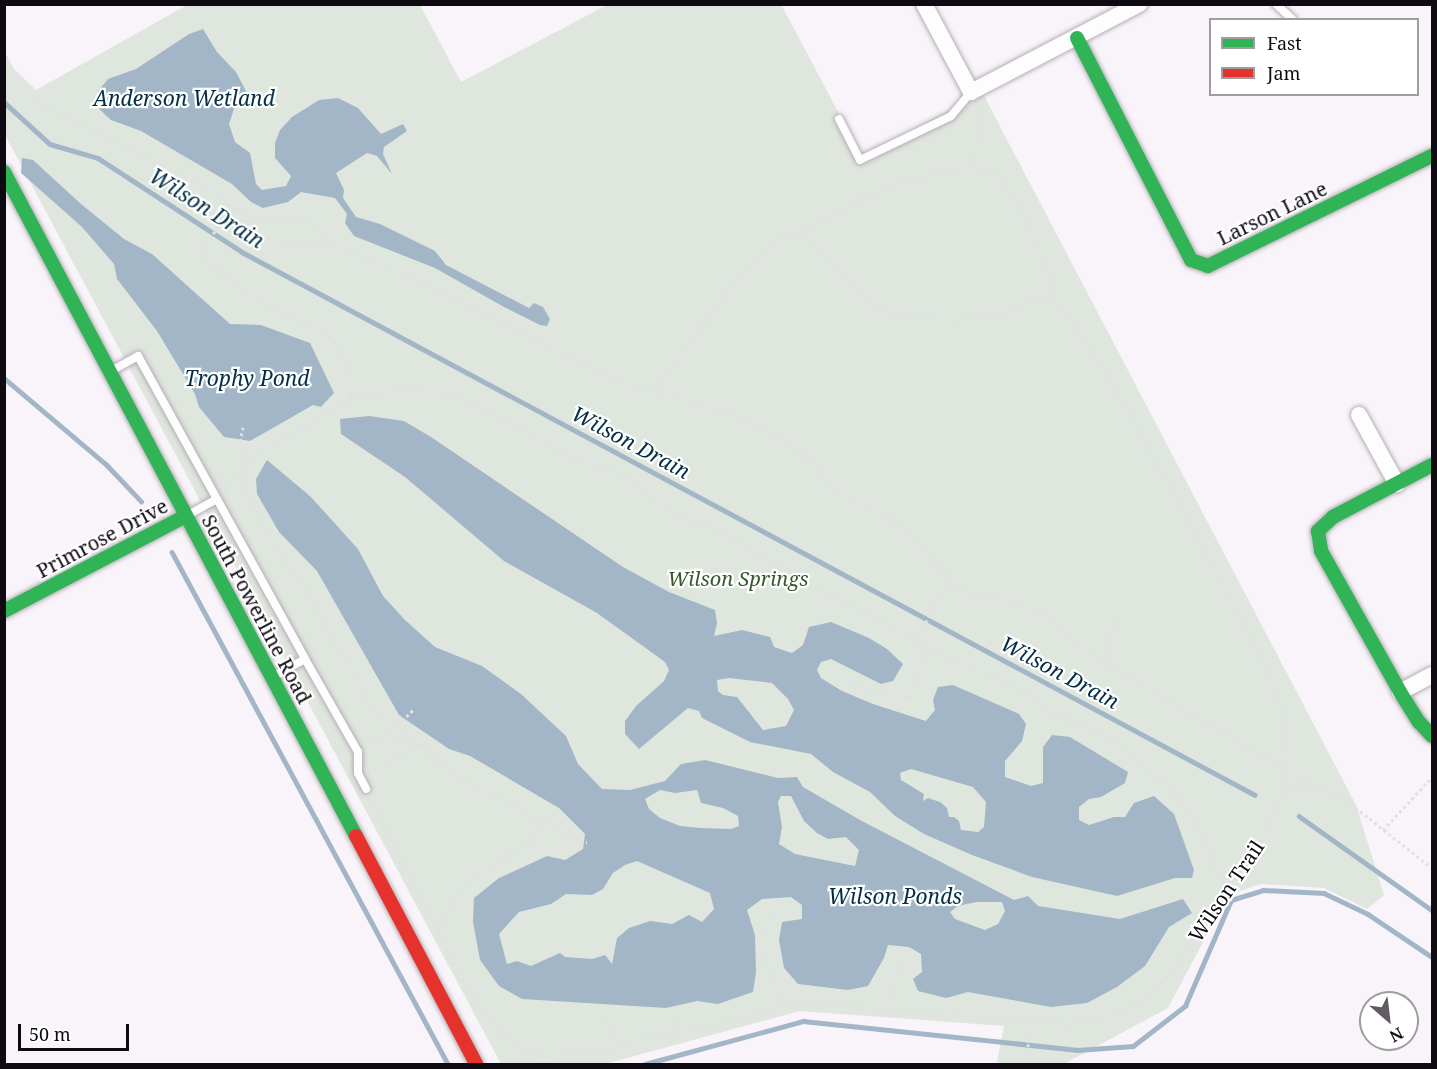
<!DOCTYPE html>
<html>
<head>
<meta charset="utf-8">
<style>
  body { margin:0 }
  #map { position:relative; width:1437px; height:1069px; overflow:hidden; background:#f9f4fa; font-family:"Noto Serif",serif }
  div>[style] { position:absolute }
  .green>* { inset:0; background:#dfe6dd }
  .water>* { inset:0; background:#a3b6c7 }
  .stream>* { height:4.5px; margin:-2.25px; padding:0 2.25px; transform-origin:2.25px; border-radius:2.25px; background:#a3b6c7 }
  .path>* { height:3px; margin-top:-1.5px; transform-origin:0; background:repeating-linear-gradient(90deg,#e1e0e2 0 3px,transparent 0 6px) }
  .roads { filter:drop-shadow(0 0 2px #b5afb6) drop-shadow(0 0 2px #b5afb6) }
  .lane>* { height:8px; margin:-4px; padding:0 4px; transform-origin:4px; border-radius:4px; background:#fefdfe }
  .street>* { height:16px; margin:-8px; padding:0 8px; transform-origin:8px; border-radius:8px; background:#fefdfe }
  .fast>* { height:14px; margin:-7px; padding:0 7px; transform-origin:7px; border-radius:7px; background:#30b455 }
  .jam>* { height:14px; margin:-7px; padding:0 7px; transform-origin:7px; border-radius:7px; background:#e5322d }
  span { translate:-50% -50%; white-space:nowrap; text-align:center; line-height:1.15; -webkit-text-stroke:4.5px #fff; paint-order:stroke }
  .street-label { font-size:20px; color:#0f0911 }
  .park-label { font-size:20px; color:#37572d; font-style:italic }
  .water-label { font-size:21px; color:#032e45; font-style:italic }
  .frame { position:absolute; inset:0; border:6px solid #0f0911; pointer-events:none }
  .legend { position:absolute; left:1209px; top:18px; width:210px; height:78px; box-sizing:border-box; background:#fff; border:2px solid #9f9da0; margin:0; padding:8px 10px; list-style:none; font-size:18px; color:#0f0911 }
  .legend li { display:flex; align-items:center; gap:12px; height:30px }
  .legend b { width:30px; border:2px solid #9f9da0 }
  .north { position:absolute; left:1359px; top:991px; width:60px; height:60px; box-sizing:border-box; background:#fff; border:2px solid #9f9da0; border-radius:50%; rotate:152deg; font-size:16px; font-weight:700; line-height:24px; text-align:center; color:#0f0911 }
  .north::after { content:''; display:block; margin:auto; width:21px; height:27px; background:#615b63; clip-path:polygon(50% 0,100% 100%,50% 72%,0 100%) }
  .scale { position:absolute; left:18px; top:1024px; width:111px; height:27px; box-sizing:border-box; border:3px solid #0f0911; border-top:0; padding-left:8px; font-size:18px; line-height:21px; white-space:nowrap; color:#0f0911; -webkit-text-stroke:4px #fff; paint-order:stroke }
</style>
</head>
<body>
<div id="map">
  <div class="green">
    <div style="clip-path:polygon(781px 4px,862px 157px,982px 92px,1356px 805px,1384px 895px,1367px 909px,1324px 888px,1261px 884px,1228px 895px,1168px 1008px,1064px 1064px,1006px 1064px,997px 1062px,1004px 1026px,800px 1011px,605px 1064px,501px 1064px,5px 135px,4px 50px,14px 69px,36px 90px,187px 5px,420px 5px,461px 82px,607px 5px)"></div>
  </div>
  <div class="water">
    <div style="clip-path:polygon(203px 29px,217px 52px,236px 72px,248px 95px,235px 106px,229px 124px,235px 142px,250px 153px,256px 184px,262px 190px,286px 186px,291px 176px,275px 158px,275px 143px,280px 130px,292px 117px,319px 100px,338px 98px,358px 108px,381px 134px,403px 124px,407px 131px,384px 147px,383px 154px,392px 174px,377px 156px,367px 153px,336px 173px,344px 190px,343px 198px,356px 217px,380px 224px,435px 251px,446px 265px,529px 308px,534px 303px,543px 307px,550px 319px,547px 326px,540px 325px,504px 307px,435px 268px,354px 236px,345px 223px,347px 214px,335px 198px,301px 192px,288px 202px,263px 208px,251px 202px,232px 184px,141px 131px,111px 120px,98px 108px,98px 91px,108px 79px,136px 69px,189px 34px)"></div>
    <div style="clip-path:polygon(22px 158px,33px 160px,81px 204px,124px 239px,152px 254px,230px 324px,261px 325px,310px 343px,334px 393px,321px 407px,313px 405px,250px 441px,224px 437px,199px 407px,195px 394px,157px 331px,117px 279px,114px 264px,82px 227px,21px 173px)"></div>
    <div style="clip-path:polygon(evenodd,369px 416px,404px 421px,431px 437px,623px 567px,669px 592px,715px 610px,717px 623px,714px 636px,742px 630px,770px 637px,774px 647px,792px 653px,803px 645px,809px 627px,831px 622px,869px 638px,887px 649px,903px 664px,893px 681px,881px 684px,831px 659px,821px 662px,817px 670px,821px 678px,842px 691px,873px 704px,926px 721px,935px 710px,933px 700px,938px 687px,953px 685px,1019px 714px,1026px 724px,1022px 741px,1005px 761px,1005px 777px,1031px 786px,1043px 783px,1043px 747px,1052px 735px,1070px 737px,1128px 772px,1125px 783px,1101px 797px,1089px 799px,1079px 807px,1079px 820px,1089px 825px,1114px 817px,1125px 817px,1134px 803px,1154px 796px,1174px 814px,1194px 870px,1192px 878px,1175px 878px,1117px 896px,1032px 877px,972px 855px,924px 834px,895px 816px,870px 792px,833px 772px,811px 754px,750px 742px,702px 718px,699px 711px,688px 708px,639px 749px,625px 734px,625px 721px,636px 706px,664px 681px,669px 670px,665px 662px,597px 613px,504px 561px,405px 477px,341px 434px,340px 419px,369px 416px,729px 678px,772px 683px,788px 699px,794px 710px,786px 726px,763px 730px,737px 697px,723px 695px,718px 691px,717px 680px,729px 678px,369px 416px,911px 769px,973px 787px,986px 802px,984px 827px,978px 832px,961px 830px,959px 821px,954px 817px,949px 817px,947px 808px,940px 802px,928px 798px,923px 801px,924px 794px,901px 780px,900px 773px,911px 769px)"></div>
    <div style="clip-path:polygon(evenodd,267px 460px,311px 497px,358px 549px,383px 596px,405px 620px,435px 647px,482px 666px,521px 694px,566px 736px,578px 764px,602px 789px,630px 790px,665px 781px,681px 764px,705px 760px,778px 778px,797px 777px,803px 787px,860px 820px,1014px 900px,1028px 896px,1038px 906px,1120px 919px,1183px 899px,1192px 913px,1169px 927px,1145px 966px,1117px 987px,1087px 1003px,1051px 1007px,968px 992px,946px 998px,918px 991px,913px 979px,922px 972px,921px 954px,909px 947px,888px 945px,884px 958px,868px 986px,848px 990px,798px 984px,784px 968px,779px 940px,782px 922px,802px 919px,802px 905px,791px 897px,762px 899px,747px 910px,755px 935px,756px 972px,753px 992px,718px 1004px,697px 1001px,666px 1008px,522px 999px,499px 986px,480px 960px,473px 922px,474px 898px,499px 878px,547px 856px,565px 860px,583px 849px,585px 834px,559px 808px,470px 756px,449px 749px,399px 715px,317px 571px,279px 532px,257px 494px,256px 479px,267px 460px,660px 790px,675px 793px,697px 790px,701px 803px,723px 808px,738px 816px,739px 826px,731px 829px,701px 828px,680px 826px,660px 818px,649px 809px,645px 799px,660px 790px,267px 460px,781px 796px,791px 796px,804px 821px,817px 833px,828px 839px,846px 837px,859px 850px,855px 866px,795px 854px,779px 844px,782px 827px,778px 802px,781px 796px,267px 460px,637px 861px,710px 893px,714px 909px,702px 922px,689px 915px,672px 924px,650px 921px,629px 928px,617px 938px,612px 964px,605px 955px,592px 959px,565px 957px,560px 953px,531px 966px,517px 961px,507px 964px,499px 934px,519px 912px,551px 904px,566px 894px,592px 895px,603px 889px,613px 873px,625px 865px,637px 861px,267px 460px,976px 902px,1002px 902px,1005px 911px,998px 924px,985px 930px,955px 919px,950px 912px,958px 906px,976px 902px)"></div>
  </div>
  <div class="stream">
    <div style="left:4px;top:102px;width:62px;rotate:42.4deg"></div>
    <div style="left:50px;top:144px;width:50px;rotate:16.3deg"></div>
    <div style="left:98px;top:158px;width:172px;rotate:33.1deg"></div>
    <div style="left:242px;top:252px;width:1149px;rotate:28.19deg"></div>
    <div style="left:4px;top:378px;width:135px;rotate:40.2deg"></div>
    <div style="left:107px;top:465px;width:50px;rotate:46.6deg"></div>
    <div style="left:172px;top:552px;width:582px;rotate:61.67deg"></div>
    <div style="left:1299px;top:816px;width:163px;rotate:35.3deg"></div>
    <div style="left:645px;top:1064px;width:164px;rotate:-15.2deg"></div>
    <div style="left:803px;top:1021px;width:276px;rotate:6deg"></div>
    <div style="left:1077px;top:1050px;width:56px;rotate:-4.1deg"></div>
    <div style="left:1133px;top:1046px;width:66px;rotate:-37.6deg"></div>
    <div style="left:1185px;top:1006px;width:116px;rotate:-66.5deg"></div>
    <div style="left:1231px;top:900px;width:34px;rotate:-17deg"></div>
    <div style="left:1263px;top:890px;width:61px;rotate:2.8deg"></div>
    <div style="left:1324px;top:893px;width:49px;rotate:25.5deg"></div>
    <div style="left:1368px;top:914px;width:77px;rotate:33.9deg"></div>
  </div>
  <div class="path">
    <div style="left:30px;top:97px;width:208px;rotate:27.2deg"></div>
    <div style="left:215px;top:192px;width:27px;rotate:39deg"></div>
    <div style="left:236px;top:209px;width:26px;rotate:28deg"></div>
    <div style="left:259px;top:221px;width:47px"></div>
    <div style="left:306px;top:221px;width:14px;rotate:21deg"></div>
    <div style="left:319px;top:226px;width:20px;rotate:60deg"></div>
    <div style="left:971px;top:165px;width:24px;rotate:-75deg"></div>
    <div style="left:977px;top:142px;width:38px;rotate:-85deg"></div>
    <div style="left:803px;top:231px;width:61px;rotate:-29.5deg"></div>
    <div style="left:856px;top:201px;width:47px;rotate:-22.7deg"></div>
    <div style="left:899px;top:183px;width:74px;rotate:-13.3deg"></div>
    <div style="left:971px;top:166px;width:28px;rotate:18deg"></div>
    <div style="left:998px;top:175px;width:45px;rotate:56deg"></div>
    <div style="left:1023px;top:212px;width:73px;rotate:67.3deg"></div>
    <div style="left:1051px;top:279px;width:23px;rotate:85deg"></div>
    <div style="left:657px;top:393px;width:13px;rotate:-67deg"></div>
    <div style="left:662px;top:381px;width:123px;rotate:-54.2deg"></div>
    <div style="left:734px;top:281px;width:67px;rotate:-42.6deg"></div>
    <div style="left:783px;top:236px;width:21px;rotate:-14deg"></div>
    <div style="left:803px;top:231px;width:93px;rotate:48.1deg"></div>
    <div style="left:865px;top:300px;width:35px;rotate:25deg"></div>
    <div style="left:897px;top:315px;width:62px;rotate:4.6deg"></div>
    <div style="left:959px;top:320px;width:46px;rotate:-10.1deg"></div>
    <div style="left:1004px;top:312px;width:24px;rotate:-24deg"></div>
    <div style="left:1026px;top:302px;width:27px"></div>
    <div style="left:1053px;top:302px;width:33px;rotate:46deg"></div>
    <div style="left:1076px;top:326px;width:112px;rotate:58.2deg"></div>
    <div style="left:1135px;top:421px;width:283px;rotate:62deg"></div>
    <div style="left:1268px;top:671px;width:51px;rotate:70.5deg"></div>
    <div style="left:1285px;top:719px;width:44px;rotate:86.1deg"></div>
    <div style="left:1288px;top:763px;width:12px;rotate:121deg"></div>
    <div style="left:350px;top:397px;width:59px;rotate:-8.8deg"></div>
    <div style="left:408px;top:388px;width:47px;rotate:7.3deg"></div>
    <div style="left:455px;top:394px;width:144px;rotate:28.2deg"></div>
    <div style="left:582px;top:462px;width:41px;rotate:15.4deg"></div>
    <div style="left:622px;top:473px;width:41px;rotate:39.1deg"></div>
    <div style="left:654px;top:499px;width:33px;rotate:33deg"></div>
    <div style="left:682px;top:517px;width:29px;rotate:18deg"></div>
    <div style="left:710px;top:526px;width:155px;rotate:29.7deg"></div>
    <div style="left:845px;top:603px;width:35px;rotate:22deg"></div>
    <div style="left:878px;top:616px;width:50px;rotate:35.3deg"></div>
    <div style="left:919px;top:645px;width:113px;rotate:23.4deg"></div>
    <div style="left:1023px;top:690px;width:38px;rotate:37deg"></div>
    <div style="left:1053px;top:713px;width:65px;rotate:23.4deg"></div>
    <div style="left:1113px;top:739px;width:81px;rotate:41deg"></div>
    <div style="left:1174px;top:792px;width:36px;rotate:54deg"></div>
    <div style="left:1195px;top:821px;width:53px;rotate:66.8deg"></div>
    <div style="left:1216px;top:870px;width:18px;rotate:49deg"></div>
    <div style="left:243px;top:427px;width:16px;rotate:101deg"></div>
    <div style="left:240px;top:443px;width:3px"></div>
    <div style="left:243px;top:443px;width:8px;rotate:97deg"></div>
    <div style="left:242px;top:451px;width:10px;rotate:45deg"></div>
    <div style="left:220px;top:485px;width:22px;rotate:-24deg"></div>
    <div style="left:911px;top:638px;width:16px;rotate:-40deg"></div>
    <div style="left:923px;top:628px;width:37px;rotate:-64deg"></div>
    <div style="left:939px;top:595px;width:19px;rotate:-47deg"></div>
    <div style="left:1105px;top:661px;width:22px;rotate:-87deg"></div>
    <div style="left:1106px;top:639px;width:24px;rotate:-57deg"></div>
    <div style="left:848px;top:680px;width:30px;rotate:28deg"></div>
    <div style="left:874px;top:694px;width:36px;rotate:6deg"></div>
    <div style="left:910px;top:698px;width:43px;rotate:-72.4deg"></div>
    <div style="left:923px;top:657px;width:13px;rotate:-108deg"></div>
    <div style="left:408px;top:741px;width:6px;rotate:-90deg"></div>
    <div style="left:408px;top:735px;width:14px;rotate:-135deg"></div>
    <div style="left:398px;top:725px;width:21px;rotate:-45deg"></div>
    <div style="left:367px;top:746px;width:25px;rotate:-34deg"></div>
    <div style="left:369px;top:773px;width:59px;rotate:-29.6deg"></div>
    <div style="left:1299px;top:785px;width:4px;rotate:-63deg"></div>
    <div style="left:1301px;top:781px;width:16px;rotate:-30deg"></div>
    <div style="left:1287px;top:786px;width:23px;rotate:-113deg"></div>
    <div style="left:1278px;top:765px;width:214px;rotate:-149.4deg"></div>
    <div style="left:1094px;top:656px;width:59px;rotate:-138.4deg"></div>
    <div style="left:1050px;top:617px;width:35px;rotate:-156deg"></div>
    <div style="left:1018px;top:603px;width:49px;rotate:-169.4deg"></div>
    <div style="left:970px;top:594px;width:17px;rotate:-147deg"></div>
    <div style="left:956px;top:585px;width:69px;rotate:-131.5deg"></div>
    <div style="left:910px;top:533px;width:26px;rotate:-144deg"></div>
    <div style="left:889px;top:518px;width:55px;rotate:-154.4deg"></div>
    <div style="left:839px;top:494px;width:59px;rotate:-132.3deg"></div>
    <div style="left:799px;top:450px;width:54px;rotate:-150.1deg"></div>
    <div style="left:752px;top:423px;width:27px;rotate:-156deg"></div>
    <div style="left:727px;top:412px;width:107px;rotate:-163.8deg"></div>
    <div style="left:624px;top:382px;width:84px;rotate:-155.3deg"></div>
    <div style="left:548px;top:347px;width:151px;rotate:-152.8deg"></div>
    <div style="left:414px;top:278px;width:87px;rotate:-157.6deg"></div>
    <div style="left:334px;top:245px;width:14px;rotate:-163deg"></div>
    <div style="left:321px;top:241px;width:20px;rotate:171deg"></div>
    <div style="left:301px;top:244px;width:30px;rotate:-171deg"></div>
    <div style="left:271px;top:239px;width:49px;rotate:-157.1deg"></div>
    <div style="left:226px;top:220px;width:5px;rotate:169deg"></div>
    <div style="left:221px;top:221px;width:29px;rotate:121deg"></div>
    <div style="left:206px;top:246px;width:7px;rotate:106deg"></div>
    <div style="left:204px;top:253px;width:7px;rotate:74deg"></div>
    <div style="left:206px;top:260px;width:45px;rotate:39.6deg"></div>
    <div style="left:241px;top:289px;width:49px;rotate:30.8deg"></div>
    <div style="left:283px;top:314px;width:45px;rotate:22deg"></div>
    <div style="left:325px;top:331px;width:14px;rotate:45deg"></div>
    <div style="left:335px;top:341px;width:41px;rotate:65.3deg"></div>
    <div style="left:352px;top:378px;width:14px;rotate:90deg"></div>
    <div style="left:352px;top:392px;width:10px;rotate:114deg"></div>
    <div style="left:348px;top:401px;width:114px;rotate:150.1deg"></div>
    <div style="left:249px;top:458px;width:13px;rotate:129deg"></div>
    <div style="left:241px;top:468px;width:16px;rotate:86deg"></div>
    <div style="left:242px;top:484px;width:76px;rotate:61.8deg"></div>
    <div style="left:278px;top:551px;width:62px;rotate:54.2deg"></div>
    <div style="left:314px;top:601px;width:50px;rotate:63.9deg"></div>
    <div style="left:336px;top:646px;width:15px;rotate:42deg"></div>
    <div style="left:347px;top:656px;width:45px;rotate:65.1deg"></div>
    <div style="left:366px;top:697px;width:50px;rotate:56.3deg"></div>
    <div style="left:394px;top:739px;width:26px;rotate:11deg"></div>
    <div style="left:420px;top:744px;width:24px;rotate:45deg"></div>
    <div style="left:437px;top:761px;width:47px;rotate:34.7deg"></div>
    <div style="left:476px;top:788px;width:50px;rotate:22.4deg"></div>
    <div style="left:522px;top:807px;width:18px;rotate:41deg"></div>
    <div style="left:536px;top:819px;width:9px;rotate:69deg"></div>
    <div style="left:539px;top:827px;width:16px;rotate:117deg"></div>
    <div style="left:532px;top:841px;width:70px;rotate:148.3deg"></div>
    <div style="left:472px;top:878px;width:35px;rotate:127deg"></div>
    <div style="left:451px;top:906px;width:28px;rotate:116deg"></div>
    <div style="left:439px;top:931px;width:22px;rotate:66deg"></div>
    <div style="left:448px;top:951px;width:73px;rotate:60.6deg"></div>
    <div style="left:484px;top:1015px;width:28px;rotate:44deg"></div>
    <div style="left:504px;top:1034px;width:21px;rotate:37deg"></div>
    <div style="left:521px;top:1047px;width:23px;rotate:23deg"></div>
    <div style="left:542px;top:1056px;width:59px;rotate:-3.9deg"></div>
    <div style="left:601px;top:1052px;width:42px;rotate:-18deg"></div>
    <div style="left:641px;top:1039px;width:112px;rotate:-11.3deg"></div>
    <div style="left:751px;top:1017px;width:39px;rotate:-19deg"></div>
    <div style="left:788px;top:1004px;width:21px;rotate:-8deg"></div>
    <div style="left:809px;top:1001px;width:114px;rotate:6.6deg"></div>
    <div style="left:922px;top:1014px;width:68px;rotate:1.7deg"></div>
    <div style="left:990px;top:1016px;width:81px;rotate:5.6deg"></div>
    <div style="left:1071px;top:1024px;width:45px;rotate:-14deg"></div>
    <div style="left:1115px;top:1013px;width:24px;rotate:-24deg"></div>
    <div style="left:1137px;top:1003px;width:19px;rotate:-35deg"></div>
    <div style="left:1153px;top:992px;width:35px;rotate:-49deg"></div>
    <div style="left:1176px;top:966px;width:93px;rotate:-57.3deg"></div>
    <div style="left:1226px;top:888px;width:47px;rotate:-50.2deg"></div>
    <div style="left:1256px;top:852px;width:73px;rotate:-64.8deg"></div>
    <div style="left:1287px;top:786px;width:12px;rotate:-5deg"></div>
    <div style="left:1299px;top:785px;width:28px;rotate:10deg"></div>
    <div style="left:1327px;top:790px;width:21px;rotate:28deg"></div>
    <div style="left:1346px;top:800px;width:110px;rotate:38.3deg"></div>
    <div style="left:370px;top:798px;width:150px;rotate:62.6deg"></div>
    <div style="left:536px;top:819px;width:9px;rotate:13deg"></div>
    <div style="left:545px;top:821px;width:41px;rotate:31deg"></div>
    <div style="left:580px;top:842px;width:7px"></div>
    <div style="left:1383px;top:830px;width:72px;rotate:-47.2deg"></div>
    <div style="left:776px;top:912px;width:28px;rotate:125deg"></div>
    <div style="left:760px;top:935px;width:17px;rotate:90deg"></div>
    <div style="left:760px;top:952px;width:31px;rotate:63deg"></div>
    <div style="left:774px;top:980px;width:27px;rotate:75deg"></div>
    <div style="left:887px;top:1010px;width:52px;rotate:-75.4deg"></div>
    <div style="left:608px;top:1014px;width:8px;rotate:104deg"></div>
    <div style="left:606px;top:1022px;width:28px;rotate:63deg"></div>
    <div style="left:672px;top:1033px;width:18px;rotate:-74deg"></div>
    <div style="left:1023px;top:1064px;width:45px;rotate:-74.4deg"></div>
  </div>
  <div class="roads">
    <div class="lane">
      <div style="left:1276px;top:4px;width:23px;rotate:43deg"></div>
      <div style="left:839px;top:119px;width:46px;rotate:62.9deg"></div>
      <div style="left:860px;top:160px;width:101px;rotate:-25.8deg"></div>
      <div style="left:951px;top:116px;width:31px;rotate:-50deg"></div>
      <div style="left:111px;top:371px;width:31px;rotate:-29deg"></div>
      <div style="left:138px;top:356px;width:346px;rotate:61.1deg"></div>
      <div style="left:305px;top:659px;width:37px;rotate:151deg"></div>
      <div style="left:188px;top:515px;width:33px;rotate:-29deg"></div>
      <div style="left:305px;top:659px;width:107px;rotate:60.3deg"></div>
      <div style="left:358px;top:752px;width:21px;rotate:90deg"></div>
      <div style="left:358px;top:773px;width:18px;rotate:63deg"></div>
    </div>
    <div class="street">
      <div style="left:924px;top:4px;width:100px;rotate:61.9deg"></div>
      <div style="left:971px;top:92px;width:190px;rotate:-27.6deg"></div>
      <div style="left:1359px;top:415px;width:79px;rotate:61.2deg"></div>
      <div style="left:1400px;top:692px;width:36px;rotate:-28deg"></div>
    </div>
    <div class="fast">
      <div style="left:1077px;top:38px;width:250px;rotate:62.8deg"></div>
      <div style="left:1191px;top:260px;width:18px;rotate:19deg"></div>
      <div style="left:1208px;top:266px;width:250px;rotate:-26.2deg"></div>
      <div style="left:4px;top:172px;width:752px;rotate:62.07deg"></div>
      <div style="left:1432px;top:465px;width:112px;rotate:152.3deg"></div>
      <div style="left:1333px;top:517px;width:21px;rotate:137deg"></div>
      <div style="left:1318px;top:531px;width:20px;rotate:81deg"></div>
      <div style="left:1321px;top:551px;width:162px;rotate:60.7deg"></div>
      <div style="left:1400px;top:692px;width:36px;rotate:58deg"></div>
      <div style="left:1419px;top:722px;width:19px;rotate:47deg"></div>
      <div style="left:4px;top:611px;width:205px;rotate:-27.6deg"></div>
    </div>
    <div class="jam">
      <div style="left:356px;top:836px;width:258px;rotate:62.2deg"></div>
    </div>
  </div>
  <div class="street-label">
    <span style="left:1272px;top:213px;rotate:-26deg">Larson Lane</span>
    <span style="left:102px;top:538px;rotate:-28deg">Primrose Drive</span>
    <span style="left:257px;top:609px;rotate:62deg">South Powerline Road</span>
    <span style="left:1226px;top:891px;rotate:-56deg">Wilson Trail</span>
  </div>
  <div class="park-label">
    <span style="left:738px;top:578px">Wilson Springs</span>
  </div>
  <div class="water-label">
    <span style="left:184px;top:98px">Anderson Wetland</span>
    <span style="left:207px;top:208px;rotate:32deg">Wilson Drain</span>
    <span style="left:247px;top:378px">Trophy Pond</span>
    <span style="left:631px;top:442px;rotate:28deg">Wilson Drain</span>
    <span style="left:1060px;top:672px;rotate:28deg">Wilson Drain</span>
    <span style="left:895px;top:896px">Wilson Ponds</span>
  </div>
  <div class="frame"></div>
  <ul class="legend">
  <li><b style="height:8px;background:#30b455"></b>Fast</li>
  <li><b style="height:8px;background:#e5322d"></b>Jam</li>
  </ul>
  <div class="north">N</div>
  <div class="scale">50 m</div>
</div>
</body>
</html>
